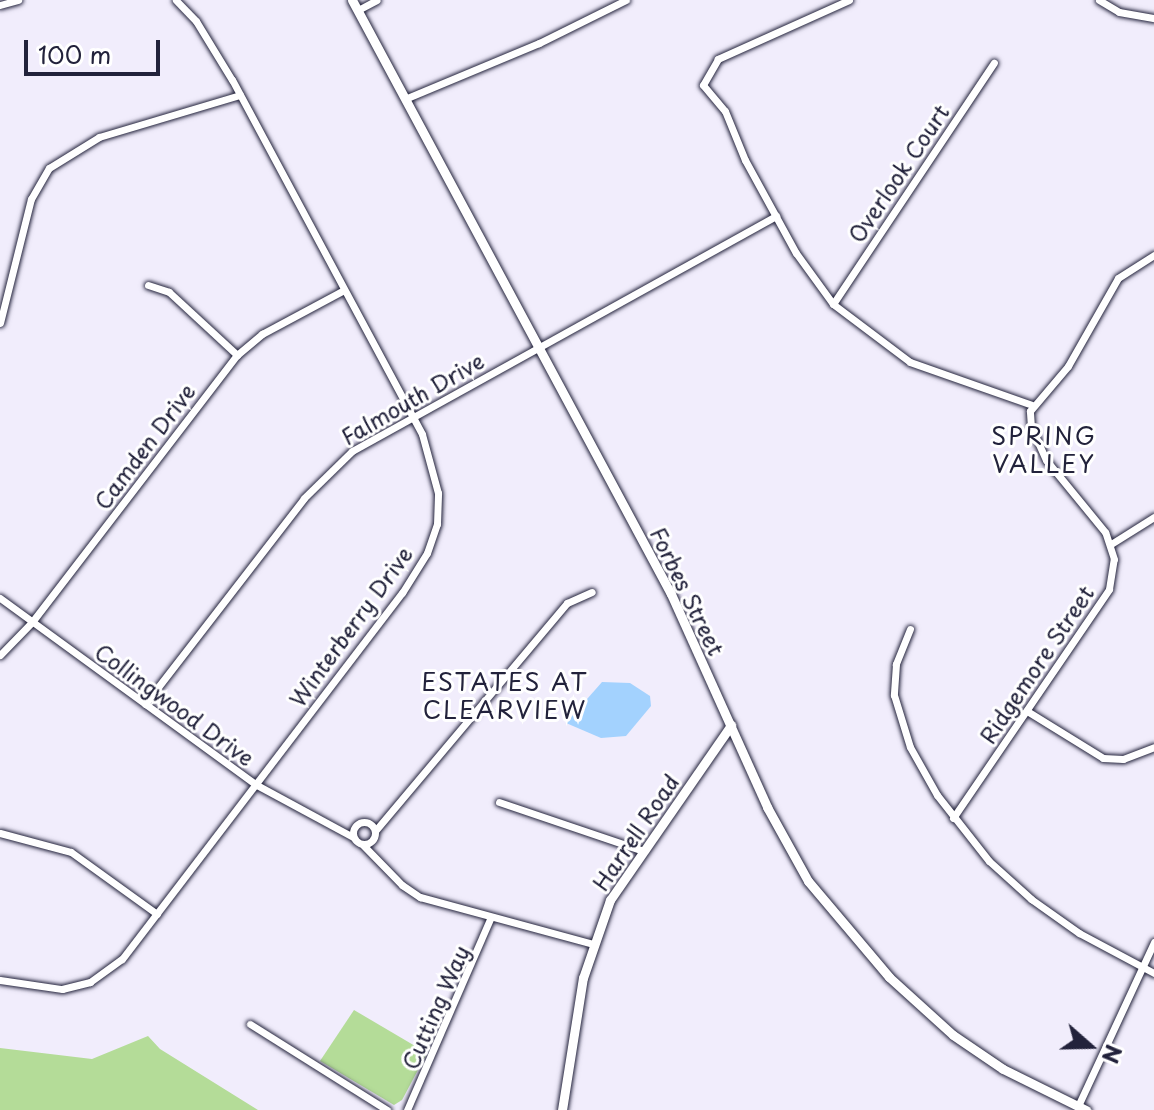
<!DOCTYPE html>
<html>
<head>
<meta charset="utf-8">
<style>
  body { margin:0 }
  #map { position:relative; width:1154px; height:1110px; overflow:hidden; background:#f1edfc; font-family:"Playpen Sans",sans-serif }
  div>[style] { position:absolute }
  .green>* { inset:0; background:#b4dc98 }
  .water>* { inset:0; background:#a3d2fe }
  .roads { filter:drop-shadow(0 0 2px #22223b) drop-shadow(0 0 2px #22223b) }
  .minor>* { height:7px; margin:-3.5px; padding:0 3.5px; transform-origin:3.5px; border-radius:3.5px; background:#fff }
  .minor>.ring { margin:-3.5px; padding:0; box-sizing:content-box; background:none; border:7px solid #fff; border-radius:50% }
  .tertiary>* { height:9px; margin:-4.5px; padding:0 4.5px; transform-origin:4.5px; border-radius:4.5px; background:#fff }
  span { translate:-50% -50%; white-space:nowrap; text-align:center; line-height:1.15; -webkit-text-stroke:6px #fff; paint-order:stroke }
  .street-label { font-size:22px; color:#22223b }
  .neighbourhood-label { font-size:24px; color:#22223b; letter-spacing:2px }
  .north { position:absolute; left:1050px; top:1006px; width:80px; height:80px; -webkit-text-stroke:6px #fff; paint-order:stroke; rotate:110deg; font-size:22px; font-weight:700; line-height:32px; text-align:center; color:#22223b }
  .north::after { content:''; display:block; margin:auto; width:28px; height:36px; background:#22223b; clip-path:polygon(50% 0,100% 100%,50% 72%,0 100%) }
  .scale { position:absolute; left:24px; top:40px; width:136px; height:36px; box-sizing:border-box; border:4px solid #22223b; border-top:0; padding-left:10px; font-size:24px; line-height:28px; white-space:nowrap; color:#22223b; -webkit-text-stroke:6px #fff; paint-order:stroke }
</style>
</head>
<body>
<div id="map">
  <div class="green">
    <div style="clip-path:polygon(354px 1010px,427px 1053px,402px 1100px,394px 1105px,320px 1061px)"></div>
    <div style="clip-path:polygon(148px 1036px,160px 1049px,258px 1110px,0 1110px,0 1048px,92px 1059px)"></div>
  </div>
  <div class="water">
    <div style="clip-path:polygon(602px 682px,630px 683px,650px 696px,651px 706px,626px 736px,601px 738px,566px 723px)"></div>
  </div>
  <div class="roads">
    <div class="minor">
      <div style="left:849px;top:0;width:144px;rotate:155.8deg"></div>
      <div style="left:718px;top:59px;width:30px;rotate:120deg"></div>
      <div style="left:703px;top:85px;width:34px;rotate:50deg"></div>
      <div style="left:725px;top:111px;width:53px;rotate:67.8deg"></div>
      <div style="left:745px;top:160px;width:106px;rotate:61.3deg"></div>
      <div style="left:796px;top:253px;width:63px;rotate:54deg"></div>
      <div style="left:833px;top:304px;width:96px;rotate:37deg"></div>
      <div style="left:910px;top:362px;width:129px;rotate:19.4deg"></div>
      <div style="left:1099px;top:0;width:23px;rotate:31deg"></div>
      <div style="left:1119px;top:12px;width:36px;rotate:10deg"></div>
      <div style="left:0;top:5px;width:19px;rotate:-16deg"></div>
      <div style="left:358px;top:10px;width:21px;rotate:-28deg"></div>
      <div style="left:405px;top:99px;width:145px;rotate:-22.7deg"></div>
      <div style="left:539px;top:43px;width:97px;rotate:-26.3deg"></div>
      <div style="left:148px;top:285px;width:22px;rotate:18deg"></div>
      <div style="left:169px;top:292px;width:93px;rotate:42.8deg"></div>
      <div style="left:833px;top:304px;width:290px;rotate:-56.3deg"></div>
      <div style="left:0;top:323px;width:128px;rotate:-76deg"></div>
      <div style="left:31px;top:199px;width:36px;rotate:-60deg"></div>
      <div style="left:49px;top:168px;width:59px;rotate:-31.8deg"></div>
      <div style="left:99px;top:137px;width:147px;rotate:-16.6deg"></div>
      <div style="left:1111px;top:544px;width:51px;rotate:-32.1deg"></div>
      <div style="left:0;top:598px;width:316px;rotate:36.1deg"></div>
      <div style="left:255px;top:784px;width:111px;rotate:28.4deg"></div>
      <div style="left:910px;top:629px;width:38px;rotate:112deg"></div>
      <div style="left:896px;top:664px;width:31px;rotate:94deg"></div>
      <div style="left:894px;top:695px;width:54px;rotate:72.9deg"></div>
      <div style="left:910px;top:747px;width:55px;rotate:60.6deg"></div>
      <div style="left:937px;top:795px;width:84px;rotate:51.8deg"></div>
      <div style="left:989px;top:861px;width:57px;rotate:42.1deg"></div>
      <div style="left:1031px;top:899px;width:59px;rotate:35.3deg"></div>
      <div style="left:1079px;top:933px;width:85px;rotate:28.1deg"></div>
      <div style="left:0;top:655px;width:46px;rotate:-45.9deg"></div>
      <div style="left:32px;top:622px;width:337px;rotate:-52.5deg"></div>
      <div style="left:237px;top:355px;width:33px;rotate:-40deg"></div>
      <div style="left:262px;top:334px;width:93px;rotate:-28.2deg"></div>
      <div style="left:145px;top:704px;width:260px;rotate:-52.3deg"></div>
      <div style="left:304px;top:498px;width:67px;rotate:-44.4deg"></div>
      <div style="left:352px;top:451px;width:485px;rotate:-29deg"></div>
      <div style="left:1027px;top:711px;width:89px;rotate:31.7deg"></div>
      <div style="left:1103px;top:758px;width:20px;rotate:3deg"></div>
      <div style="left:1123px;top:759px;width:33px;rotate:-21deg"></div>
      <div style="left:499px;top:802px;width:150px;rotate:18.7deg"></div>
      <div style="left:953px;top:818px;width:277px;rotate:-55.7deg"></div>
      <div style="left:1109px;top:589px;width:30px;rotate:-81deg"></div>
      <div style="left:1114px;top:559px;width:28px;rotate:-108deg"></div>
      <div style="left:1105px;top:532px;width:93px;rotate:-129.3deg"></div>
      <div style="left:1046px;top:460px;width:36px;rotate:-114deg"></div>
      <div style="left:1031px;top:427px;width:16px;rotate:-94deg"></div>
      <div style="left:1030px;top:411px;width:59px;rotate:-49.8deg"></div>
      <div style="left:1068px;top:366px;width:101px;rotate:-60.4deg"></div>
      <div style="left:1118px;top:278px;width:43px;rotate:-32.6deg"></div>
      <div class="ring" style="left:353px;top:822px;width:15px;height:15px"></div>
      <div style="left:375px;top:831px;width:298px;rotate:-49.9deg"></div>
      <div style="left:567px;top:603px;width:27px;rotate:-24deg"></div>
      <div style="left:0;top:833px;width:73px;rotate:15deg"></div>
      <div style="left:71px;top:852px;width:106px;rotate:35.8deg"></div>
      <div style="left:363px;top:845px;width:56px;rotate:45.7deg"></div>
      <div style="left:402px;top:885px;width:22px;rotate:34deg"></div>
      <div style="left:420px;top:897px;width:179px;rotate:15.2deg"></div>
      <div style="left:0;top:980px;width:63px;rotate:8.3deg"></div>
      <div style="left:62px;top:989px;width:29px;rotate:-14deg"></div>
      <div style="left:90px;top:982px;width:39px;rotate:-36deg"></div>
      <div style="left:122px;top:959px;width:461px;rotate:-52.6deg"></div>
      <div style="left:402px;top:593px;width:47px;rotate:-58deg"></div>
      <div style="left:427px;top:553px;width:31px;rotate:-71deg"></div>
      <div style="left:437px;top:524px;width:31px;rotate:-88deg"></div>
      <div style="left:438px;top:493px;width:61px;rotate:-105.2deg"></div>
      <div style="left:422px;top:434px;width:402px;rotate:-118.2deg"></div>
      <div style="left:232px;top:80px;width:69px;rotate:-121.4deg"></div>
      <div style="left:196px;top:21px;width:29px;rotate:-134deg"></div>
      <div style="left:250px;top:1024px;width:162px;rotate:32.1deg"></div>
      <div style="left:1078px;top:1106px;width:181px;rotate:-65.1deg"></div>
      <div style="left:407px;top:1110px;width:210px;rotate:-66.5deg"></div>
    </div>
    <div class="tertiary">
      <div style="left:352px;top:0;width:674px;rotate:61.76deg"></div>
      <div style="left:671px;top:594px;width:234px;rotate:65.7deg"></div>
      <div style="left:767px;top:807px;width:85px;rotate:61deg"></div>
      <div style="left:808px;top:881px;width:126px;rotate:49.8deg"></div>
      <div style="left:889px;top:977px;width:86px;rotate:42.2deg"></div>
      <div style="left:953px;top:1035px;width:60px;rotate:34.2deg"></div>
      <div style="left:1003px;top:1069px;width:93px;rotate:26.3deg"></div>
      <div style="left:562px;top:1110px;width:134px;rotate:-81deg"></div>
      <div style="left:583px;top:978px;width:83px;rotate:-70.9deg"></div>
      <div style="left:610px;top:900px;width:213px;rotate:-55.3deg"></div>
    </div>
  </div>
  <div class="street-label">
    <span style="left:898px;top:173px;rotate:-56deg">Overlook Court</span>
    <span style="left:412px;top:398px;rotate:-30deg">Falmouth Drive</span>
    <span style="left:144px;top:446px;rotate:-53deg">Camden Drive</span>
    <span style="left:688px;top:591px;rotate:64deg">Forbes Street</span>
    <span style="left:350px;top:626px;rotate:-54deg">Winterberry Drive</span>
    <span style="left:1036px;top:664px;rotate:-56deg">Ridgemore Street</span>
    <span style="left:175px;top:704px;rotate:36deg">Collingwood Drive</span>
    <span style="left:635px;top:832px;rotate:-56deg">Harrell Road</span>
    <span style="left:435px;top:1007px;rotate:-66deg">Cutting Way</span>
  </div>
  <div class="neighbourhood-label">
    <span style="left:1044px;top:450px">SPRING<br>VALLEY</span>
    <span style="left:505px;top:696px">ESTATES AT<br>CLEARVIEW</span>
  </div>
  <div class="north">N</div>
  <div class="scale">100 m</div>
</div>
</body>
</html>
